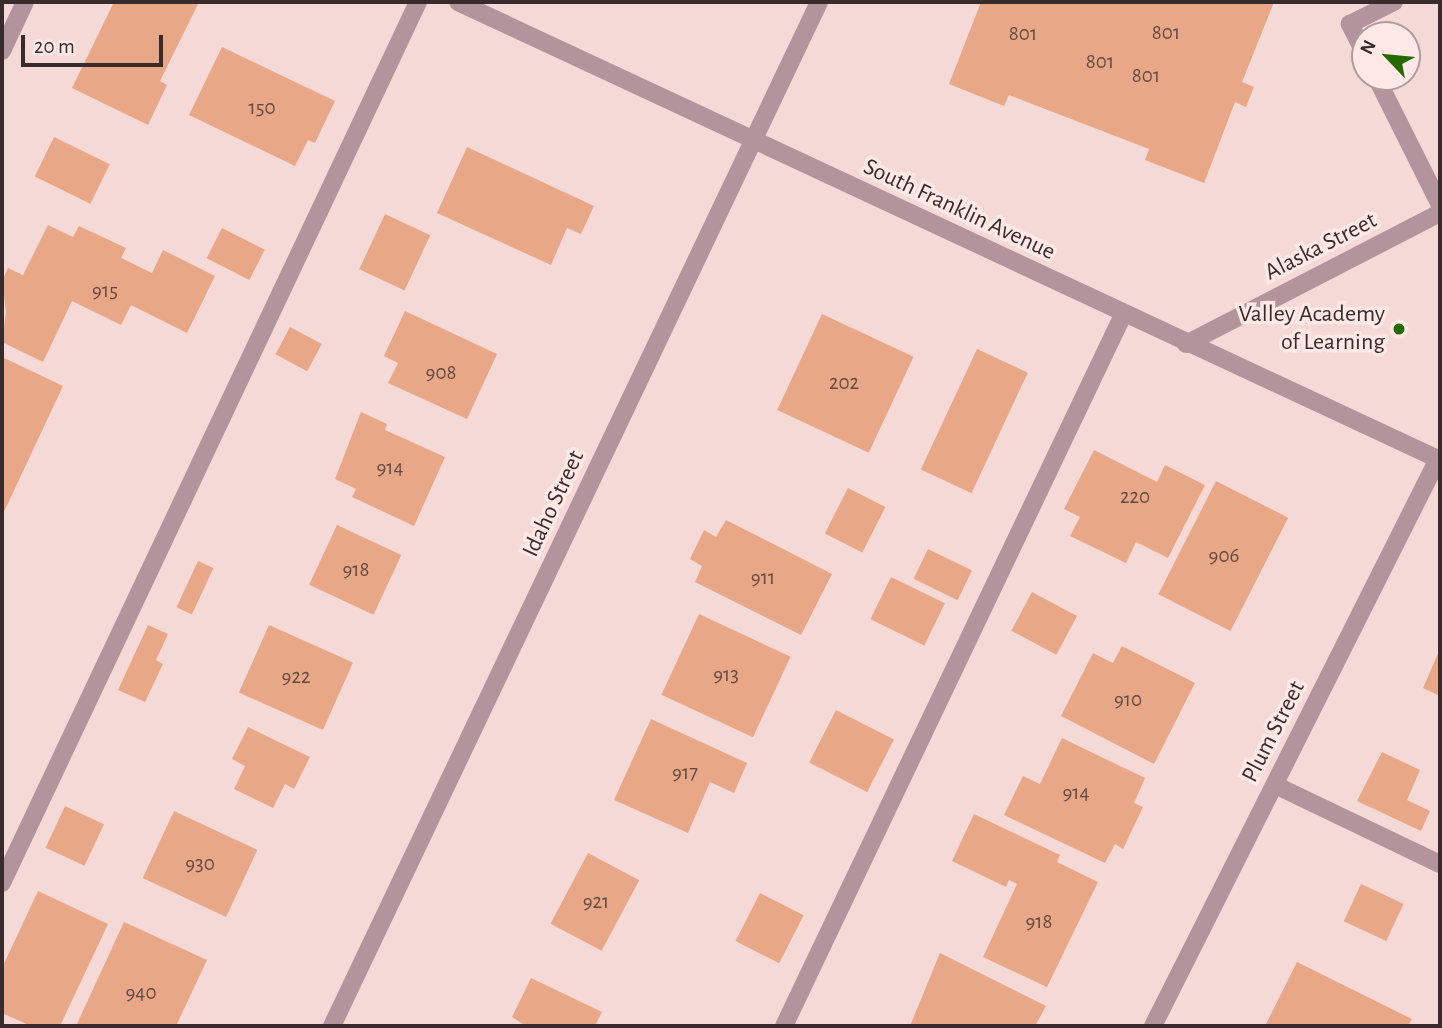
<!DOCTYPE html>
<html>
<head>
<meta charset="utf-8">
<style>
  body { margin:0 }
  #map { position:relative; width:1442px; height:1028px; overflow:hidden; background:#f5d9d6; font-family:"Alegreya Sans",sans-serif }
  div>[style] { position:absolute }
  .building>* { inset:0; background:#e8a787; transform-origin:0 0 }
  .service>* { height:18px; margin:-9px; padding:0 9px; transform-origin:9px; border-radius:9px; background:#b4949c }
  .minor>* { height:18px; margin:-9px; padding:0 9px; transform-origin:9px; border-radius:9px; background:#b4949c }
  .dots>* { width:19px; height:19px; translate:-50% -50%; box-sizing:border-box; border:4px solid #ffe8e6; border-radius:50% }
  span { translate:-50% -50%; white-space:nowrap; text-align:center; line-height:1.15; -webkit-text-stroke:7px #ffe8e6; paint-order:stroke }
  .number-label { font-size:21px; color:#634b42 }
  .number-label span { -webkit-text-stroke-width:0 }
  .street-label { font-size:24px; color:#372c2b }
  .poi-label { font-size:24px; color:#372c2b }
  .right { translate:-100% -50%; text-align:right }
  .frame { position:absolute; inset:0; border:4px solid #372c2b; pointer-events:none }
  .north { position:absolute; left:1351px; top:21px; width:70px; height:70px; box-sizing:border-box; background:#ffe8e6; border:2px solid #af9d9b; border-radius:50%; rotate:296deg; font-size:19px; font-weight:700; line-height:28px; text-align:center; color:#372c2b }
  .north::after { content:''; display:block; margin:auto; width:24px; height:32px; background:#256a01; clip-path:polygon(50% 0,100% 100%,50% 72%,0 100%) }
  .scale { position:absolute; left:21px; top:35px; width:142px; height:32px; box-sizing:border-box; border:4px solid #372c2b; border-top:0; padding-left:9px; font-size:21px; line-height:24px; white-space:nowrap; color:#372c2b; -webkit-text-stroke:5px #ffe8e6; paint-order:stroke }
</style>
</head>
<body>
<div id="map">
  <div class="building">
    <div style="clip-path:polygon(114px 2px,199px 2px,160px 81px,167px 85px,148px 125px,72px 88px)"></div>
    <div style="clip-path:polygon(981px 2px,1274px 2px,1242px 82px,1254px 87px,1246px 107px,1235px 102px,1204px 183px,1145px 160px,1149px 149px,1009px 95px,1004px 106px,949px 84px)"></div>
    <div style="clip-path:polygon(222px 47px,335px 101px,315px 143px,308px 140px,295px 166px,189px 115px)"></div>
    <div style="left:54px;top:137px;width:62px;height:44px;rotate:26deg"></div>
    <div style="clip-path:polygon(467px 147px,594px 206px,581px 234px,567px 228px,551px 265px,437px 213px)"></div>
    <div style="left:385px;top:214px;width:50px;height:61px;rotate:25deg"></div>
    <div style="clip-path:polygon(48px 225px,73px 237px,79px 226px,126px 248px,121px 258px,152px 273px,163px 250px,215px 276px,187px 333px,131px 305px,121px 325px,72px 301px,43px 362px,2px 342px,6px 312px,2px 281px,8px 268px,23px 275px)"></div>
    <div style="left:222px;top:228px;width:48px;height:34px;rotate:27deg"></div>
    <div style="clip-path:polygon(405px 311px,497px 354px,467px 419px,388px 383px,398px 363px,384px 356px)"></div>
    <div style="left:822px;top:314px;width:101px;height:106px;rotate:25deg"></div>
    <div style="left:290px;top:327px;width:36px;height:31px;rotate:28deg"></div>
    <div style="left:977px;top:349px;width:56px;height:133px;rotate:25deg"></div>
    <div style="clip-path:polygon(2px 357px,63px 386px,2px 516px)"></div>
    <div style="clip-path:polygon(361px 412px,387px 424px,385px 430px,445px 457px,414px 526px,352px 497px,356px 489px,335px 479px)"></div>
    <div style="clip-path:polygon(1094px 450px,1157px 482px,1165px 465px,1205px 485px,1168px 558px,1136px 542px,1126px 563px,1070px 536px,1080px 517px,1064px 509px)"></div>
    <div style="left:1216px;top:481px;width:81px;height:127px;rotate:27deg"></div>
    <div style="left:848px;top:488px;width:42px;height:51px;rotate:27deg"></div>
    <div style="clip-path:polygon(726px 520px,832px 574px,801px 635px,695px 582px,702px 566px,690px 559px,704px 530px,716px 537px)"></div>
    <div style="left:337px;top:525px;width:71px;height:66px;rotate:25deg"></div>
    <div style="left:928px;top:549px;width:49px;height:33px;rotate:26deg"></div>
    <div style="left:198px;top:561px;width:17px;height:51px;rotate:25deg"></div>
    <div style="left:891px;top:577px;width:60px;height:47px;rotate:26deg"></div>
    <div style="left:1032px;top:592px;width:51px;height:44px;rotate:28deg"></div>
    <div style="left:699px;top:614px;width:101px;height:89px;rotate:25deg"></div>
    <div style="clip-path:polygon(148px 625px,168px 634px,156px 660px,163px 664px,145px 702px,118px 690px)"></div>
    <div style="left:269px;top:625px;width:92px;height:74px;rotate:24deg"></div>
    <div style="clip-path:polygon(1122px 646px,1195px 683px,1154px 764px,1061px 716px,1093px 653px,1113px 663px)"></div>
    <div style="clip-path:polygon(1440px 649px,1440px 696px,1423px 688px)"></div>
    <div style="left:836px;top:710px;width:65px;height:59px;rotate:27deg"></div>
    <div style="clip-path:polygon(651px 719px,747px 763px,734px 793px,710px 782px,688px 833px,614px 800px)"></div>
    <div style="clip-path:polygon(248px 727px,310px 757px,294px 789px,285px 784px,273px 808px,234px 789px,245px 766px,232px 759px)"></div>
    <div style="clip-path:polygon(1062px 738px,1145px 778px,1134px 803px,1143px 807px,1123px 849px,1115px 844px,1105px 863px,1004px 815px,1023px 776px,1040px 784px)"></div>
    <div style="clip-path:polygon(1382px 752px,1420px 770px,1407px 800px,1430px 811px,1421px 831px,1357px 801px)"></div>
    <div style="left:65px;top:806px;width:43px;height:46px;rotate:25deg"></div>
    <div style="left:174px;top:811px;width:92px;height:74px;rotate:25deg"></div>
    <div style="clip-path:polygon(974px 814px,1060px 855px,1057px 862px,1098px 882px,1047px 987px,983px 957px,1017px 884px,1009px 880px,1006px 887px,952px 861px)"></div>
    <div style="left:588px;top:853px;width:58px;height:80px;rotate:28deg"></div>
    <div style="left:1361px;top:884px;width:47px;height:41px;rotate:25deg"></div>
    <div style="clip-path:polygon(38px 891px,108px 924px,60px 1026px,31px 1026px,2px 1013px,2px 968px)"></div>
    <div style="left:760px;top:893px;width:49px;height:54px;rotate:27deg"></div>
    <div style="clip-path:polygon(124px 922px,207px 960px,176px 1026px,76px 1026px)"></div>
    <div style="clip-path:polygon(940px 953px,1046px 1006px,1035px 1026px,910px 1026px)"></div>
    <div style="clip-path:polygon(1297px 962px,1412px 1019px,1408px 1026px,1265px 1026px)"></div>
    <div style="clip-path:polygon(531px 978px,602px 1012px,595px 1026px,526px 1026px,512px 1017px)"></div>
  </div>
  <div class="service">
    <div style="left:1365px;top:54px;width:34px;rotate:-117deg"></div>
    <div style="left:1350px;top:24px;width:49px;rotate:-26.6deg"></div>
    <div style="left:1376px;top:77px;width:143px;rotate:63.4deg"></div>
    <div style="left:1275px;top:785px;width:183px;rotate:25.6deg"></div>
    <div style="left:2px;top:883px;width:974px;rotate:-64.72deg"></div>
    <div style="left:784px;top:1026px;width:788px;rotate:-64.51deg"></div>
  </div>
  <div class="minor">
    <div style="left:458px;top:2px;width:1084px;rotate:25deg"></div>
    <div style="left:2px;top:51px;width:54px;rotate:-64.9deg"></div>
    <div style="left:1186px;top:344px;width:286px;rotate:-27.3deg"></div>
    <div style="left:332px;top:1026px;width:1134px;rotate:-64.56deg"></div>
    <div style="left:1153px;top:1026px;width:635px;rotate:-63.31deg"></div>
  </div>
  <div class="dots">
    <div style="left:1399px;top:329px;background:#256a01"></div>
  </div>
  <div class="number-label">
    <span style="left:1166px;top:33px">801</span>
    <span style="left:1023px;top:34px">801</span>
    <span style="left:1100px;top:62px">801</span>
    <span style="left:1146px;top:76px">801</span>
    <span style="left:262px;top:108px">150</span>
    <span style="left:105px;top:291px">915</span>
    <span style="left:441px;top:373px">908</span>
    <span style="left:844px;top:383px">202</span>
    <span style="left:390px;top:468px">914</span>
    <span style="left:1135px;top:497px">220</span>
    <span style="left:1224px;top:556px">906</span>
    <span style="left:356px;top:570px">918</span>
    <span style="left:763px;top:578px">911</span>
    <span style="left:726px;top:675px">913</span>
    <span style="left:296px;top:677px">922</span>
    <span style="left:1128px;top:700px">910</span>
    <span style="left:685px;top:773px">917</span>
    <span style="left:1076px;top:793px">914</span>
    <span style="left:200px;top:864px">930</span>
    <span style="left:596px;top:902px">921</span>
    <span style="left:1039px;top:922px">918</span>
    <span style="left:141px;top:993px">940</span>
  </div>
  <div class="street-label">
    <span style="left:959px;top:210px;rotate:25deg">South Franklin Avenue</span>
    <span style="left:1321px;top:247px;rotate:-27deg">Alaska Street</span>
    <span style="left:554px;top:504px;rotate:-65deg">Idaho Street</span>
    <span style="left:1274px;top:732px;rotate:-63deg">Plum Street</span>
  </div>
  <div class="poi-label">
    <span class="right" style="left:1385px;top:329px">Valley Academy<br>of Learning</span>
  </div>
  <div class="frame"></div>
  <div class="north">N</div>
  <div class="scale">20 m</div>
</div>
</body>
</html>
